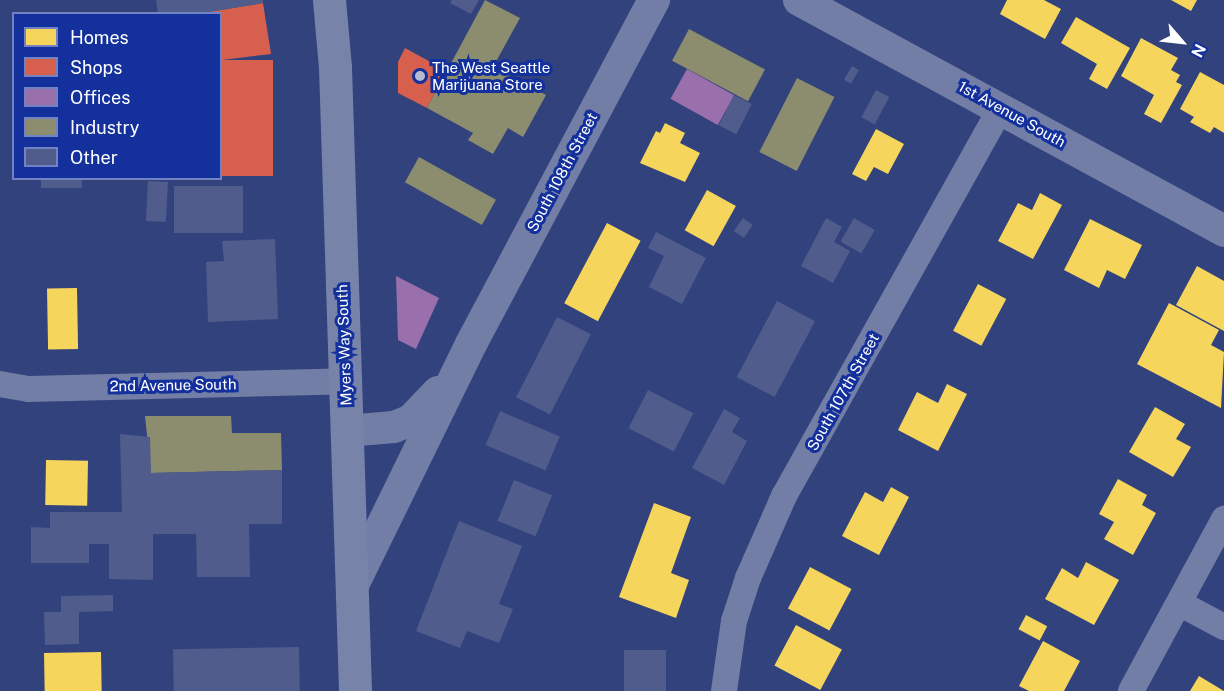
<!DOCTYPE html>
<html>
<head>
<meta charset="utf-8">
<style>
  body { margin:0 }
  #map { position:relative; width:1224px; height:691px; overflow:hidden; background:#32427c; font-family:"Public Sans",sans-serif }
  div>[style] { position:absolute }
  .homes>* { inset:0; background:#f6d55c; transform-origin:0 0 }
  .shops>* { inset:0; background:#d6604d; transform-origin:0 0 }
  .offices>* { inset:0; background:#9970ab; transform-origin:0 0 }
  .industry>* { inset:0; background:#8c8c6e; transform-origin:0 0 }
  .building>* { inset:0; background:#505c8b; transform-origin:0 0 }
  .minor>* { height:26px; margin:-13px; padding:0 13px; transform-origin:13px; border-radius:13px; background:#727ea6 }
  .tertiary>* { height:32px; margin:-16px; padding:0 16px; transform-origin:16px; border-radius:16px; background:#727ea6 }
  .secondary>* { height:33px; margin:-16.5px; padding:0 16.5px; transform-origin:16.5px; border-radius:16.5px; background:#7883aa }
  .dots>* { width:16px; height:16px; translate:-50% -50%; box-sizing:border-box; border:3px solid #13309c; border-radius:50% }
  span { translate:-50% -50%; white-space:nowrap; text-align:center; line-height:1.15; -webkit-text-stroke:6px #13309c; paint-order:stroke }
  .poi-label { font-size:15px; color:#fff }
  .left { translate:0 -50%; text-align:left }
  .street-label { font-size:15px; color:#fff }
  .legend { position:absolute; left:12px; top:12px; width:210px; height:168px; box-sizing:border-box; background:#13309c; border:2px solid #7183c4; margin:0; padding:8px 10px; list-style:none; font-size:18px; color:#fff }
  .legend li { display:flex; align-items:center; gap:12px; height:30px }
  .legend b { width:30px; border:2px solid #7183c4 }
  .north { position:absolute; left:1152px; top:12px; width:60px; height:60px; -webkit-text-stroke:4px #13309c; paint-order:stroke; rotate:118deg; font-size:16px; font-weight:700; line-height:24px; text-align:center; color:#fff }
  .north::after { content:''; display:block; margin:auto; width:21px; height:27px; background:#fff; clip-path:polygon(50% 0,100% 100%,50% 72%,0 100%) }
</style>
</head>
<body>
<div id="map">
  <div class="homes">
    <div style="clip-path:polygon(1007px 0,1044px 0,1061px 9px,1045px 39px,1000px 14px)"></div>
    <div style="clip-path:polygon(1171px 0,1197px 0,1191px 11px)"></div>
    <div style="clip-path:polygon(1076px 17px,1130px 48px,1107px 89px,1089px 79px,1097px 64px,1061px 43px)"></div>
    <div style="clip-path:polygon(1141px 38px,1178px 58px,1171px 70px,1180px 75px,1176px 82px,1182px 85px,1161px 123px,1144px 114px,1154px 95px,1121px 76px)"></div>
    <div style="clip-path:polygon(1200px 72px,1224px 85px,1224px 133px,1214px 127px,1210px 133px,1190px 122px,1194px 117px,1180px 109px)"></div>
    <div style="clip-path:polygon(665px 123px,685px 133px,680px 143px,700px 153px,685px 182px,640px 163px,656px 131px,660px 133px)"></div>
    <div style="clip-path:polygon(876px 129px,904px 144px,888px 174px,874px 167px,866px 181px,852px 174px)"></div>
    <div style="left:707px;top:190px;width:33px;height:46px;rotate:29deg"></div>
    <div style="clip-path:polygon(1040px 193px,1062px 205px,1033px 259px,998px 241px,1018px 203px,1032px 210px)"></div>
    <div style="clip-path:polygon(1090px 219px,1142px 245px,1125px 279px,1107px 270px,1099px 288px,1064px 270px)"></div>
    <div style="left:607px;top:223px;width:38px;height:91px;rotate:28deg"></div>
    <div style="clip-path:polygon(1197px 266px,1224px 281px,1224px 331px,1176px 305px)"></div>
    <div style="left:978px;top:284px;width:32px;height:53px;rotate:28deg"></div>
    <div style="left:77px;top:288px;width:61px;height:30px;rotate:89deg"></div>
    <div style="clip-path:polygon(1169px 303px,1219px 330px,1211px 345px,1224px 352px,1221px 408px,1137px 364px)"></div>
    <div style="clip-path:polygon(947px 384px,967px 394px,938px 451px,898px 430px,917px 392px,938px 403px)"></div>
    <div style="clip-path:polygon(1155px 407px,1185px 424px,1176px 439px,1191px 447px,1173px 477px,1129px 452px)"></div>
    <div style="left:46px;top:460px;width:42px;height:45px;rotate:1deg"></div>
    <div style="clip-path:polygon(1118px 479px,1147px 495px,1142px 505px,1156px 513px,1133px 555px,1104px 539px,1114px 522px,1099px 514px)"></div>
    <div style="clip-path:polygon(891px 487px,909px 497px,879px 555px,842px 536px,865px 492px,883px 502px)"></div>
    <div style="clip-path:polygon(654px 503px,691px 517px,671px 573px,689px 580px,676px 618px,619px 597px)"></div>
    <div style="clip-path:polygon(1086px 562px,1119px 580px,1094px 625px,1045px 599px,1062px 568px,1078px 578px)"></div>
    <div style="left:810px;top:567px;width:47px;height:47px;rotate:28deg"></div>
    <div style="left:1026px;top:615px;width:24px;height:16px;rotate:28deg"></div>
    <div style="left:796px;top:625px;width:52px;height:46px;rotate:28deg"></div>
    <div style="clip-path:polygon(1043px 641px,1080px 661px,1064px 691px,1029px 691px,1019px 686px)"></div>
    <div style="left:101px;top:652px;width:39px;height:57px;rotate:89deg"></div>
    <div style="clip-path:polygon(1199px 676px,1224px 691px,1190px 691px)"></div>
  </div>
  <div class="shops">
    <div style="clip-path:polygon(263px 3px,271px 54px,222px 60px,220px 14px,207px 12px)"></div>
    <div style="clip-path:polygon(405px 48px,447px 71px,427px 108px,398px 93px,398px 62px)"></div>
    <div style="left:220px;top:60px;width:53px;height:116px"></div>
  </div>
  <div class="offices">
    <div style="left:687px;top:69px;width:54px;height:34px;rotate:29deg"></div>
    <div style="clip-path:polygon(396px 276px,439px 298px,416px 349px,398px 340px)"></div>
  </div>
  <div class="industry">
    <div style="clip-path:polygon(485px 0,520px 18px,493px 67px,546px 95px,523px 137px,508px 128px,493px 154px,468px 140px,473px 133px,427px 108px)"></div>
    <div style="left:689px;top:29px;width:86px;height:36px;rotate:28deg"></div>
    <div style="left:797px;top:78px;width:42px;height:83px;rotate:27deg"></div>
    <div style="left:419px;top:157px;width:88px;height:29px;rotate:29deg"></div>
    <div style="clip-path:polygon(145px 416px,231px 416px,232px 433px,281px 433px,282px 470px,151px 473px)"></div>
  </div>
  <div class="building">
    <div style="clip-path:polygon(156px 0,263px 0,263px 3px,198px 14px,158px 14px)"></div>
    <div style="clip-path:polygon(452px 0,479px 0,471px 14px,450px 3px)"></div>
    <div style="left:852px;top:66px;width:8px;height:16px;rotate:30deg"></div>
    <div style="left:876px;top:90px;width:15px;height:31px;rotate:28deg"></div>
    <div style="left:734px;top:95px;width:20px;height:34px;rotate:27deg"></div>
    <div style="left:41px;top:178px;width:41px;height:10px"></div>
    <div style="left:148px;top:181px;width:20px;height:40px;rotate:3deg"></div>
    <div style="left:243px;top:186px;width:47px;height:69px;rotate:90deg"></div>
    <div style="left:743px;top:218px;width:12px;height:16px;rotate:35deg"></div>
    <div style="clip-path:polygon(826px 218px,842px 227px,834px 242px,850px 251px,833px 283px,801px 266px)"></div>
    <div style="left:854px;top:218px;width:24px;height:27px;rotate:30deg"></div>
    <div style="clip-path:polygon(656px 232px,706px 258px,682px 304px,649px 287px,664px 256px,648px 248px)"></div>
    <div style="clip-path:polygon(275px 239px,278px 319px,208px 322px,206px 262px,224px 261px,222px 241px)"></div>
    <div style="left:777px;top:301px;width:43px;height:86px;rotate:28deg"></div>
    <div style="left:557px;top:317px;width:38px;height:90px;rotate:27deg"></div>
    <div style="left:648px;top:390px;width:51px;height:43px;rotate:27deg"></div>
    <div style="clip-path:polygon(724px 409px,740px 418px,732px 432px,747px 441px,724px 485px,692px 468px)"></div>
    <div style="left:500px;top:411px;width:65px;height:37px;rotate:23deg"></div>
    <div style="clip-path:polygon(120px 434px,150px 437px,151px 473px,282px 470px,282px 524px,249px 524px,250px 577px,197px 577px,196px 534px,153px 534px,153px 580px,109px 579px,109px 544px,89px 544px,89px 563px,31px 563px,31px 527px,50px 528px,50px 512px,122px 512px)"></div>
    <div style="left:514px;top:480px;width:41px;height:44px;rotate:22deg"></div>
    <div style="clip-path:polygon(459px 521px,522px 546px,499px 604px,513px 609px,499px 643px,467px 631px,460px 648px,416px 631px)"></div>
    <div style="clip-path:polygon(113px 595px,113px 611px,79px 612px,79px 644px,45px 645px,44px 612px,61px 612px,61px 596px)"></div>
    <div style="left:299px;top:647px;width:44px;height:126px;rotate:89deg"></div>
    <div style="left:624px;top:650px;width:42px;height:41px"></div>
  </div>
  <div class="minor">
    <div style="left:0;top:384px;width:29px;rotate:10deg"></div>
    <div style="left:29px;top:389px;width:317px;rotate:-1.4deg"></div>
    <div style="left:1179px;top:603px;width:51px;rotate:28.1deg"></div>
    <div style="left:724px;top:691px;width:71px;rotate:-81.9deg"></div>
    <div style="left:734px;top:621px;width:45px;rotate:-72deg"></div>
    <div style="left:748px;top:578px;width:90px;rotate:-66.3deg"></div>
    <div style="left:784px;top:496px;width:445px;rotate:-60.8deg"></div>
    <div style="left:1131px;top:691px;width:196px;rotate:-61.6deg"></div>
  </div>
  <div class="tertiary">
    <div style="left:799px;top:0;width:484px;rotate:28.5deg"></div>
    <div style="left:347px;top:431px;width:47px;rotate:-4.9deg"></div>
    <div style="left:394px;top:427px;width:18px;rotate:-22deg"></div>
    <div style="left:411px;top:420px;width:39px;rotate:-46deg"></div>
    <div style="left:353px;top:585px;width:268px;rotate:-63.9deg"></div>
    <div style="left:471px;top:344px;width:390px;rotate:-62deg"></div>
  </div>
  <div class="secondary">
    <div style="left:329px;top:0;width:67px;rotate:84.9deg"></div>
    <div style="left:335px;top:67px;width:624px;rotate:88.16deg"></div>
  </div>
  <div class="dots">
    <div style="left:420px;top:76px;background:#b7bdd1"></div>
  </div>
  <div class="poi-label">
    <span class="left" style="left:432px;top:76px">The West Seattle<br>Marijuana Store</span>
  </div>
  <div class="street-label">
    <span style="left:1012px;top:114px;rotate:29deg">1st Avenue South</span>
    <span style="left:562px;top:172px;rotate:-62deg">South 108th Street</span>
    <span style="left:344px;top:345px;rotate:-92deg">Myers Way South</span>
    <span style="left:173px;top:385px;rotate:-1deg">2nd Avenue South</span>
    <span style="left:843px;top:392px;rotate:-61deg">South 107th Street</span>
  </div>
  <ul class="legend">
  <li><b style="height:16px;background:#f6d55c"></b>Homes</li>
  <li><b style="height:16px;background:#d6604d"></b>Shops</li>
  <li><b style="height:16px;background:#9970ab"></b>Offices</li>
  <li><b style="height:16px;background:#8c8c6e"></b>Industry</li>
  <li><b style="height:16px;background:#505c8b"></b>Other</li>
  </ul>
  <div class="north">N</div>
</div>
</body>
</html>
